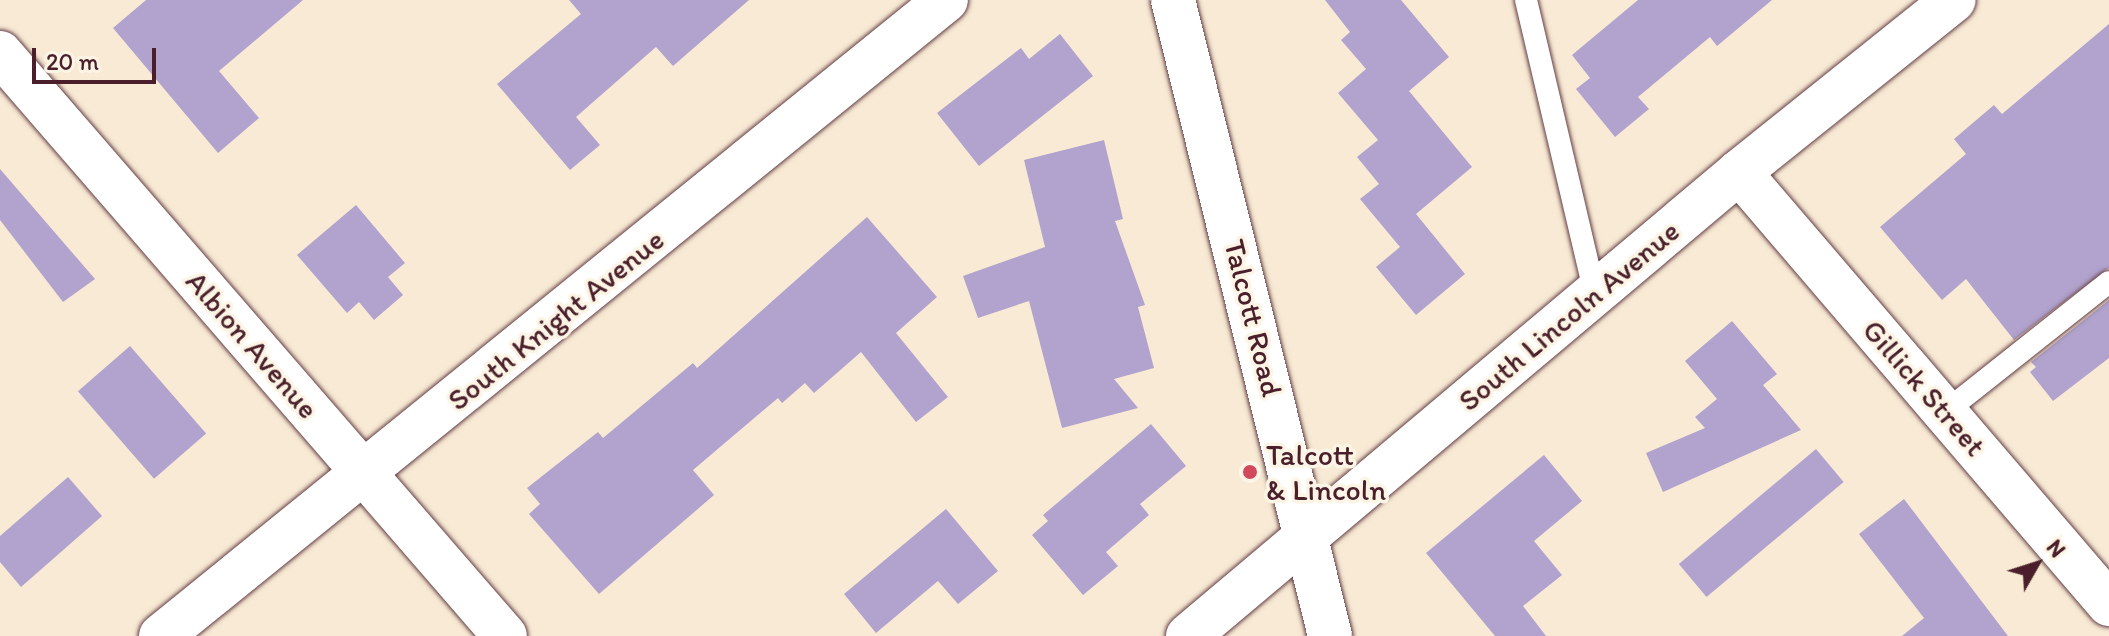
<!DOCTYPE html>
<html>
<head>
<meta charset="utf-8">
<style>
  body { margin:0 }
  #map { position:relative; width:2109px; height:636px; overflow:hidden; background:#f8ead4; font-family:Itim,sans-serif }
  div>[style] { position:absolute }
  .building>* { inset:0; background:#b1a3cd; transform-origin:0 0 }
  .roads { filter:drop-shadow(0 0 2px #643d44) drop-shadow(0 0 2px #643d44) }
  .lane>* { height:22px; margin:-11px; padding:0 11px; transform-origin:11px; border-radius:11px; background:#fff }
  .street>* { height:44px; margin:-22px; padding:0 22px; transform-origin:22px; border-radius:22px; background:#fff }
  .secondary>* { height:44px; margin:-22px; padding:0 22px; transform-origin:22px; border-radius:22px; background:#fff }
  .dots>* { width:22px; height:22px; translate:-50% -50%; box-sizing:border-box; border:4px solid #fcf5e5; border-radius:50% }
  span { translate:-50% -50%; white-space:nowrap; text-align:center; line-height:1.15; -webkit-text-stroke:7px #fcf5e5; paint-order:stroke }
  .street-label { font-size:30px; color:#4a1f2b }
  .poi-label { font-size:30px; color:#4a1f2b }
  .left { translate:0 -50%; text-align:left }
  .north { position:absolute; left:1997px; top:524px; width:80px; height:80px; -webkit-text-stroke:6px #fcf5e5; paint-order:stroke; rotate:51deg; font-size:22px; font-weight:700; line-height:32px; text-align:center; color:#4a1f2b }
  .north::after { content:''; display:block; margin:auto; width:28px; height:36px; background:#4a1f2b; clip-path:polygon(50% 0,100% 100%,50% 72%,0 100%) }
  .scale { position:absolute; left:32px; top:48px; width:124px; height:36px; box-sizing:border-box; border:4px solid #4a1f2b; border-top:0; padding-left:10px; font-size:24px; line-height:28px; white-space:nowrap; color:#4a1f2b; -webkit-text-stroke:6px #fcf5e5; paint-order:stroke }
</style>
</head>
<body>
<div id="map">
  <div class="building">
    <div style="clip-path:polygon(146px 0,303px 0,219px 71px,259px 118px,218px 153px,113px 28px)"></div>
    <div style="clip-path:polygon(569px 0,749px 0,673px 66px,656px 47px,576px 117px,600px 145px,570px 170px,497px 84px,581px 14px)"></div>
    <div style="clip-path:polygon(1325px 0,1401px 0,1449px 57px,1409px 91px,1472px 167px,1416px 214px,1465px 274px,1416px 315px,1376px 267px,1400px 247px,1360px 199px,1379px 184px,1357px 157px,1378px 140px,1338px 93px,1366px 69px,1341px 40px,1350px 32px)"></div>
    <div style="clip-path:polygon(1638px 0,1772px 0,1717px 46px,1710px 37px,1638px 97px,1649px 109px,1615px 137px,1576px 89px,1590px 78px,1572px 55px)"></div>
    <div style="clip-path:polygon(2109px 24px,2109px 268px,2014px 340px,1966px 279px,1942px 300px,1880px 227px,1966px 154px,1954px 139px,1994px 105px,2002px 114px)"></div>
    <div style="clip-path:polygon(1060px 34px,1093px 76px,979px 166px,937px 113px,1021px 48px,1029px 59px)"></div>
    <div style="clip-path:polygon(1104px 140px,1123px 219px,1115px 221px,1145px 305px,1138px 307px,1154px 368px,1114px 379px,1138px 408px,1062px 428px,1029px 301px,978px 318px,963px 276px,1045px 247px,1024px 160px)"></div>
    <div style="clip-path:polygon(0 169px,95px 279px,63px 302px,0 220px)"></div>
    <div style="clip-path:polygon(356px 205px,405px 263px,388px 277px,403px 295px,374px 320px,359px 302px,347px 313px,297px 255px)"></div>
    <div style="clip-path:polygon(867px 217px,937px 297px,896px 333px,948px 397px,916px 422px,861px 352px,814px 393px,805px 383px,782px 403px,778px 398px,693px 470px,714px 495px,599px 594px,529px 514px,540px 504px,527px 488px,598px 432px,603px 438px,693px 363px,697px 368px)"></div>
    <div style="clip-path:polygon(2109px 300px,2109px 358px,2053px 401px,2030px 372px,2036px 367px,2031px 362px)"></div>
    <div style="clip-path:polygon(1732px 321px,1777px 374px,1763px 385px,1801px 430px,1663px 492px,1646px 453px,1705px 428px,1695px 417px,1717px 399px,1685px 361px)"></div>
    <div style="left:130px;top:346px;width:116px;height:69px;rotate:49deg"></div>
    <div style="clip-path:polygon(1151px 424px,1186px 466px,1140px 504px,1149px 515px,1106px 552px,1118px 566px,1083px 595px,1032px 535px,1048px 521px,1043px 515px)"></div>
    <div style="left:1816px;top:449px;width:43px;height:179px;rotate:50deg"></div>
    <div style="clip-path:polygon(1544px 455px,1582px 501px,1534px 541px,1562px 575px,1523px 606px,1546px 636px,1495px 636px,1426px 553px)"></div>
    <div style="clip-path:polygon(68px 477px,102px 516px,21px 587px,0 562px,0 536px)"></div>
    <div style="clip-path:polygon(1904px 499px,2008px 636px,1902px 636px,1924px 618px,1859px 534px)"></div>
    <div style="clip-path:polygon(946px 509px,998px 571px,958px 604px,938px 581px,876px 633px,844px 594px)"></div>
  </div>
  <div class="roads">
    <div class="lane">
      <div style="left:1526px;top:0;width:303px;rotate:76.8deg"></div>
      <div style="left:1945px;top:412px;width:209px;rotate:-38.4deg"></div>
    </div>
    <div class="street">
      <div style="left:0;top:53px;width:771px;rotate:49.1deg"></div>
      <div style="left:1739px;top:172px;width:569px;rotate:49.42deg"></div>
      <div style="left:161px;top:636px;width:1010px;rotate:-39.01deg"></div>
      <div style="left:1188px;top:636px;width:720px;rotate:-40.1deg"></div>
      <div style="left:1739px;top:172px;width:275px;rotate:-38.7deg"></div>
    </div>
    <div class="secondary">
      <div style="left:1173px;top:0;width:655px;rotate:76.13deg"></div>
    </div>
  </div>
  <div class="dots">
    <div style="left:1250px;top:472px;background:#d1495b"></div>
  </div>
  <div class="street-label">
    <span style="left:1569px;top:316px;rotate:-40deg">South Lincoln Avenue</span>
    <span style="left:1253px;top:318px;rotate:76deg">Talcott Road</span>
    <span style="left:556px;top:320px;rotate:-39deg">South Knight Avenue</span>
    <span style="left:252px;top:345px;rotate:49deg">Albion Avenue</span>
    <span style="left:1924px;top:388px;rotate:49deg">Gillick Street</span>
  </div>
  <div class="poi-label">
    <span class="left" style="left:1266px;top:472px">Talcott<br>&amp; Lincoln</span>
  </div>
  <div class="north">N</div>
  <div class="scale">20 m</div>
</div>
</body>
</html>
